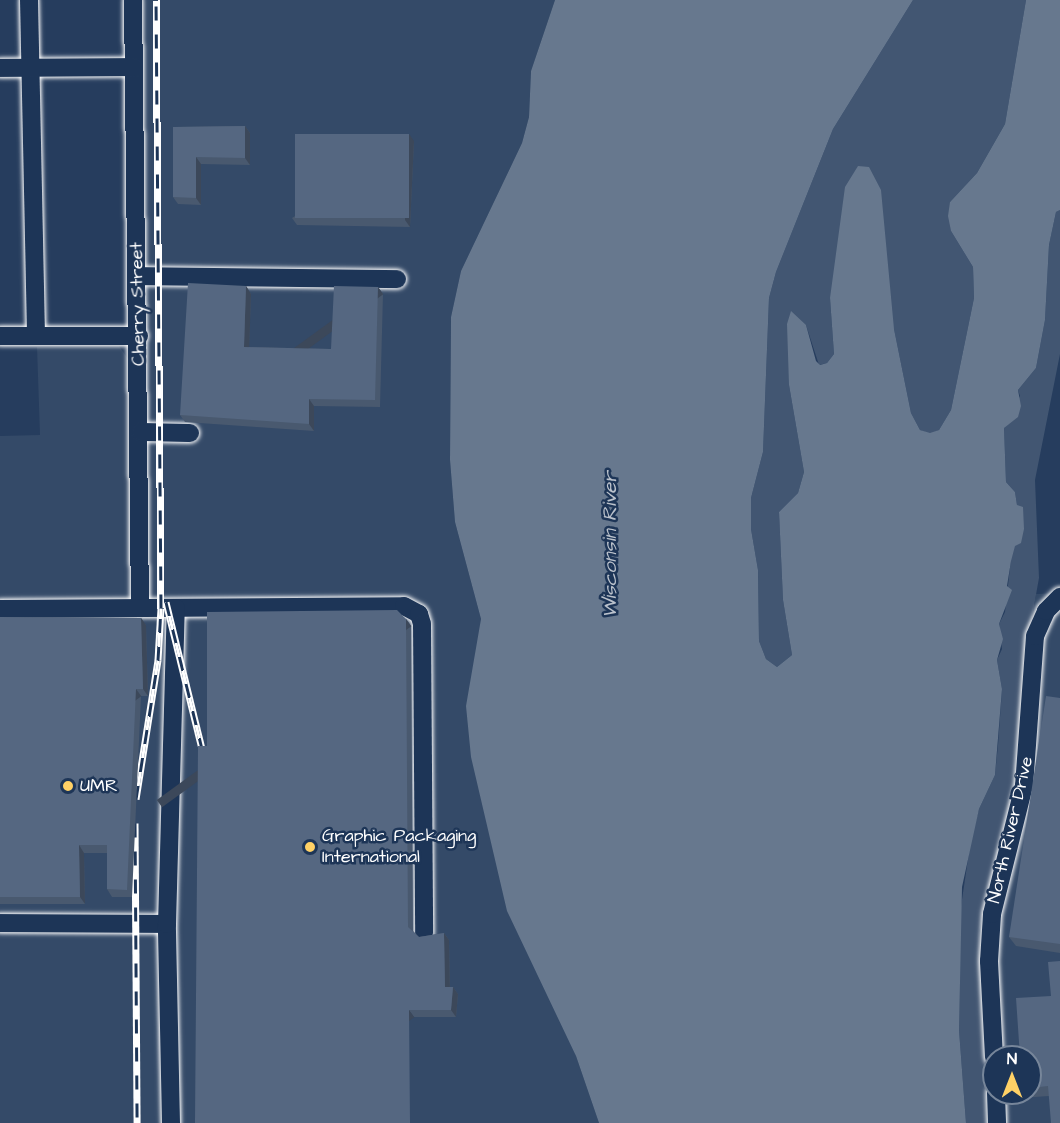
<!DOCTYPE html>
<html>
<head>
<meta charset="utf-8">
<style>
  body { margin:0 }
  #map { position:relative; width:1060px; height:1123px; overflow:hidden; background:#263d5e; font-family:"Architects Daughter",sans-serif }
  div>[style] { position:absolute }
  .built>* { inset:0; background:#344a68 }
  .green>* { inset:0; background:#425672 }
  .water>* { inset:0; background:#67788e }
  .roads { filter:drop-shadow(0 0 2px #fff) drop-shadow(0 0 2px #fff) }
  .minor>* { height:18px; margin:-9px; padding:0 9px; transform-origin:9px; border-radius:9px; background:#1d3557 }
  .rail>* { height:7px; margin-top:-3.5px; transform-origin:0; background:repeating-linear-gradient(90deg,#1d3557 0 14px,#fff 0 28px); box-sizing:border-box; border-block:2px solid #fff }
  .wall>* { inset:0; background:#49596f }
  .shaded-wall>* { inset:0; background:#3c485a; transform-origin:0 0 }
  .building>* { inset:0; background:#556781; transform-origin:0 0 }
  .dots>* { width:16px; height:16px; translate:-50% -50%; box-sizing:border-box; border:3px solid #1d3557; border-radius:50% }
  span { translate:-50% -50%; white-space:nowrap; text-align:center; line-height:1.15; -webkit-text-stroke:5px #1d3557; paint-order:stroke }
  .street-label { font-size:18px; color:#fff }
  .poi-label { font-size:18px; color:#fff }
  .left { translate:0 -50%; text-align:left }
  .water-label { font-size:20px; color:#bbc2cc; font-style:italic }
  .north { position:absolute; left:982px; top:1045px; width:60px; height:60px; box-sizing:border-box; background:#1d3557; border:2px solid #77869a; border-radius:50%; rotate:0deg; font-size:16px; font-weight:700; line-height:24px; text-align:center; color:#fff }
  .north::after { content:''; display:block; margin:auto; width:21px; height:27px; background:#ffd166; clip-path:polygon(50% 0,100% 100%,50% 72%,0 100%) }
</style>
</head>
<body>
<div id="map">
  <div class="built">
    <div style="clip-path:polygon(143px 0,555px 0,531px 71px,529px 117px,522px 143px,461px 271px,451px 317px,450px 460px,455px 522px,481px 619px,479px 650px,576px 1056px,599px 1123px,0 1123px,0 436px,40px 435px,37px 347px,119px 346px,128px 359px,128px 440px,147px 440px)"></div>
    <div style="clip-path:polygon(evenodd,1060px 593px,1060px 1123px,987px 1123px,979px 932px,1013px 800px,1026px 650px,1036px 594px,1060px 593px,994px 1057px,1030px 1057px,1030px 1093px,994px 1093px,994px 1057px)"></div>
  </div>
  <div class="green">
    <div style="clip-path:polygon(913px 0,1026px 0,1005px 124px,977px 173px,950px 202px,951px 231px,973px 267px,974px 298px,951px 410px,939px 430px,930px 434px,920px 430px,911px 413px,894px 329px,830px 298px,834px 354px,827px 363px,819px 365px,806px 325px,789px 385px,804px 472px,798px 493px,779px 512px,783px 600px,792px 655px,777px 667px,766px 659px,759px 641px,758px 570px,751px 529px,751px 498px,763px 452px,769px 298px,776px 272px,833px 129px)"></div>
    <div style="clip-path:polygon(1060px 210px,1060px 354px,1035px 480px,1039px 578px,1026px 650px,1016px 780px,979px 932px,987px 1123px,966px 1123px,959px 1030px,960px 913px,971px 839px,979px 809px,995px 775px,998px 745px,1002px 689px,997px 660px,1002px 649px,999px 624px,1005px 612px,1017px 505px,1015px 492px,1006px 482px,1004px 428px,1020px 396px,1018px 390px,1036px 368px,1045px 320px,1049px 245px,1056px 212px)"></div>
  </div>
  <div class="water">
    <div style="clip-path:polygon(555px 0,913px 0,833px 129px,776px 272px,769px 298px,763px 452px,751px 498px,751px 529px,758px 570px,759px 641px,766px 659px,777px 667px,792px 655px,783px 600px,779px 512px,798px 493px,804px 472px,789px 385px,787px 324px,791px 311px,806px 325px,816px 361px,820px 365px,827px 363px,834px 354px,830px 298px,845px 187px,858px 166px,869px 167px,881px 190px,894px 329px,911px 413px,920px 430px,930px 433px,939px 430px,951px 410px,974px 298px,973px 267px,951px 231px,948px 216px,950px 202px,977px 173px,1005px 124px,1026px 0,1060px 0,1060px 210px,1056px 212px,1049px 245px,1045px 320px,1036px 368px,1018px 390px,1021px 406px,1018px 417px,1004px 428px,1006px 482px,1015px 492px,1017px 505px,1023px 507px,1024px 529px,1021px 543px,1015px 546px,1011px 561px,1007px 586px,1012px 590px,999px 624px,1003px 639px,997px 660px,1002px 689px,995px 775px,979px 809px,962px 887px,959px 1030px,966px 1123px,599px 1123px,576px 1056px,507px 911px,471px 757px,466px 706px,481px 619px,455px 522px,450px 460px,451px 317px,461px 271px,522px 143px,529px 117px,531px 71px)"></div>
  </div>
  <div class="roads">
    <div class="minor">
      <div style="left:29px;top:0;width:336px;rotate:88.8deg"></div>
      <div style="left:133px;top:0;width:608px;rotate:89.34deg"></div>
      <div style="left:0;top:68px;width:134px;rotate:-0.4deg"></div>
      <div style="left:138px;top:276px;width:259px;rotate:0.7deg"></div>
      <div style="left:0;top:336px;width:139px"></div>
      <div style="left:141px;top:432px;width:49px;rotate:1.2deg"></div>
      <div style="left:0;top:609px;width:404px;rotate:-0.4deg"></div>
      <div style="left:404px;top:606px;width:17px;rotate:28deg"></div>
      <div style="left:419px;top:614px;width:10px;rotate:73deg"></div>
      <div style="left:422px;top:624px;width:309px;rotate:89.6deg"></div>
      <div style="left:0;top:923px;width:167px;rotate:0.3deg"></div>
      <div style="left:994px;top:1057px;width:96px;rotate:-93deg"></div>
      <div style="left:989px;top:961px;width:47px;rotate:-86.3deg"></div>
      <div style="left:992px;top:914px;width:132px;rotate:-76deg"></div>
      <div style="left:1024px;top:786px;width:150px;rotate:-85.8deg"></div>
      <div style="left:1035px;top:636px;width:27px;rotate:-66deg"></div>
      <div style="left:1046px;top:611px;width:20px;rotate:-45deg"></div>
      <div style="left:996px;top:1093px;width:30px;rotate:88deg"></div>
      <div style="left:171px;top:1123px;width:199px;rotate:-91.2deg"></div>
      <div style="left:167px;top:924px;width:316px;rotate:-88.4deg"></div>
    </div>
  </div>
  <div class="rail">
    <div style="left:166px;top:602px;width:155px;rotate:76.2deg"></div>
    <div style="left:136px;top:799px;width:141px;rotate:-81deg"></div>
    <div style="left:158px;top:660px;width:52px;rotate:-86.7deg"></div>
    <div style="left:161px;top:608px;width:608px;rotate:-90.47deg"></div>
    <div style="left:135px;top:823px;width:300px;rotate:89.6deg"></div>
  </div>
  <div class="wall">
    <div style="clip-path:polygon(245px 126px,250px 133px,250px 165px,201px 164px,201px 205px,178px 204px,173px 197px,173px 127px)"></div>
    <div style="clip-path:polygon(414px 141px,410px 227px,297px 225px,292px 218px)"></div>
    <div style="clip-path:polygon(246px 286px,251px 294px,249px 347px,331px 349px,378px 287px,383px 294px,380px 407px,314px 406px,314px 431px,185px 422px,180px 415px)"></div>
    <div style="clip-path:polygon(0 617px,141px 618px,146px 625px,148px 696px,141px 696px,132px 897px,112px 897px,107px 889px,107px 853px,84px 853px,85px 904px,0 904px)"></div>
    <div style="clip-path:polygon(406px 619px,411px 626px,413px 931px,419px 937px,444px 933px,449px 940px,450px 987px,453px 987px,458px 994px,456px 1017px,414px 1017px,207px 746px)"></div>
    <div style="clip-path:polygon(1060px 698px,1060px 953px,1016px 946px,1009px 937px)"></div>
    <div style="clip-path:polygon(1051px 996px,1049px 1096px,1020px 1098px,1017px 1093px,1030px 1093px,1030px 1057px)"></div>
  </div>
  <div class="shaded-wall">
    <div style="clip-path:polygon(245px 126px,250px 133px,250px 165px,245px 158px)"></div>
    <div style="clip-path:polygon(409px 134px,414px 141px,410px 227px,405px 220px)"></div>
    <div style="clip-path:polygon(196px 157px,201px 164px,201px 205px,196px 198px)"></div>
    <div style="clip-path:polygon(246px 286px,251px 294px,249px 354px,244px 347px)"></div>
    <div style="left:378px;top:287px;width:9px;height:113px;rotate:54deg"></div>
    <div style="clip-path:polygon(309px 399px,314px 406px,314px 431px,309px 424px)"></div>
    <div style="clip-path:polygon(141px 618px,146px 625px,148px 696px,143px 689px)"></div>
    <div style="left:406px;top:619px;width:9px;height:308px;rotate:54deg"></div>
    <div style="left:136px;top:689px;width:9px;height:201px;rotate:54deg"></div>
    <div style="clip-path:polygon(79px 845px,84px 853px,85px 904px,80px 897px)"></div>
    <div style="clip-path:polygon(444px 933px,449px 940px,450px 994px,445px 987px)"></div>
    <div style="clip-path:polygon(453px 987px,458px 994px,456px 1017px,451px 1010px)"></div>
    <div style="left:409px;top:1010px;width:9px;height:113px;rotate:54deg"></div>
  </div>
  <div class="building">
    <div style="clip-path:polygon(245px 126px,245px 158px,196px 157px,196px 198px,173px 197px,173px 127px)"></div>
    <div style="left:295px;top:134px;width:114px;height:84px"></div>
    <div style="clip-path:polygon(188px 283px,246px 286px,244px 347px,331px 349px,334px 286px,378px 287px,375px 400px,309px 399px,309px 424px,180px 415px)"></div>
    <div style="clip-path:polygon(397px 610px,406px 619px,408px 927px,419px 937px,444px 933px,445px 987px,453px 987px,451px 1010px,409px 1010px,410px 1123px,195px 1123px,198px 746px,207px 746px,207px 612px)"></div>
    <div style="clip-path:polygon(0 617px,141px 618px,143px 689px,136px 689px,127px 890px,107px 889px,107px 845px,79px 845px,80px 897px,0 897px)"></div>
    <div style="clip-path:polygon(1046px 696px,1060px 698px,1060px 944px,1009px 937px)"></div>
    <div style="clip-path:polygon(1060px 961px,1060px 1123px,1051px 1123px,1048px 1086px,1030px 1088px,1030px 1057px,1020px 1057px,1016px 998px,1051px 996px,1048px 962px)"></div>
  </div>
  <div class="dots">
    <div style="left:68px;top:786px;background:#ffd166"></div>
    <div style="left:310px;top:847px;background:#ffd166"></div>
  </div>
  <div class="street-label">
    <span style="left:138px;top:304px;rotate:-91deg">Cherry Street</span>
    <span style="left:1011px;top:830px;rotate:-77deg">North River Drive</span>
  </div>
  <div class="poi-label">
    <span class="left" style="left:80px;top:786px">UMR</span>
    <span class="left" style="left:322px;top:847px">Graphic Packaging<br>International</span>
  </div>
  <div class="water-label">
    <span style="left:610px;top:545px;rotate:-90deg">Wisconsin River</span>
  </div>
  <div class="north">N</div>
</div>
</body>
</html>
